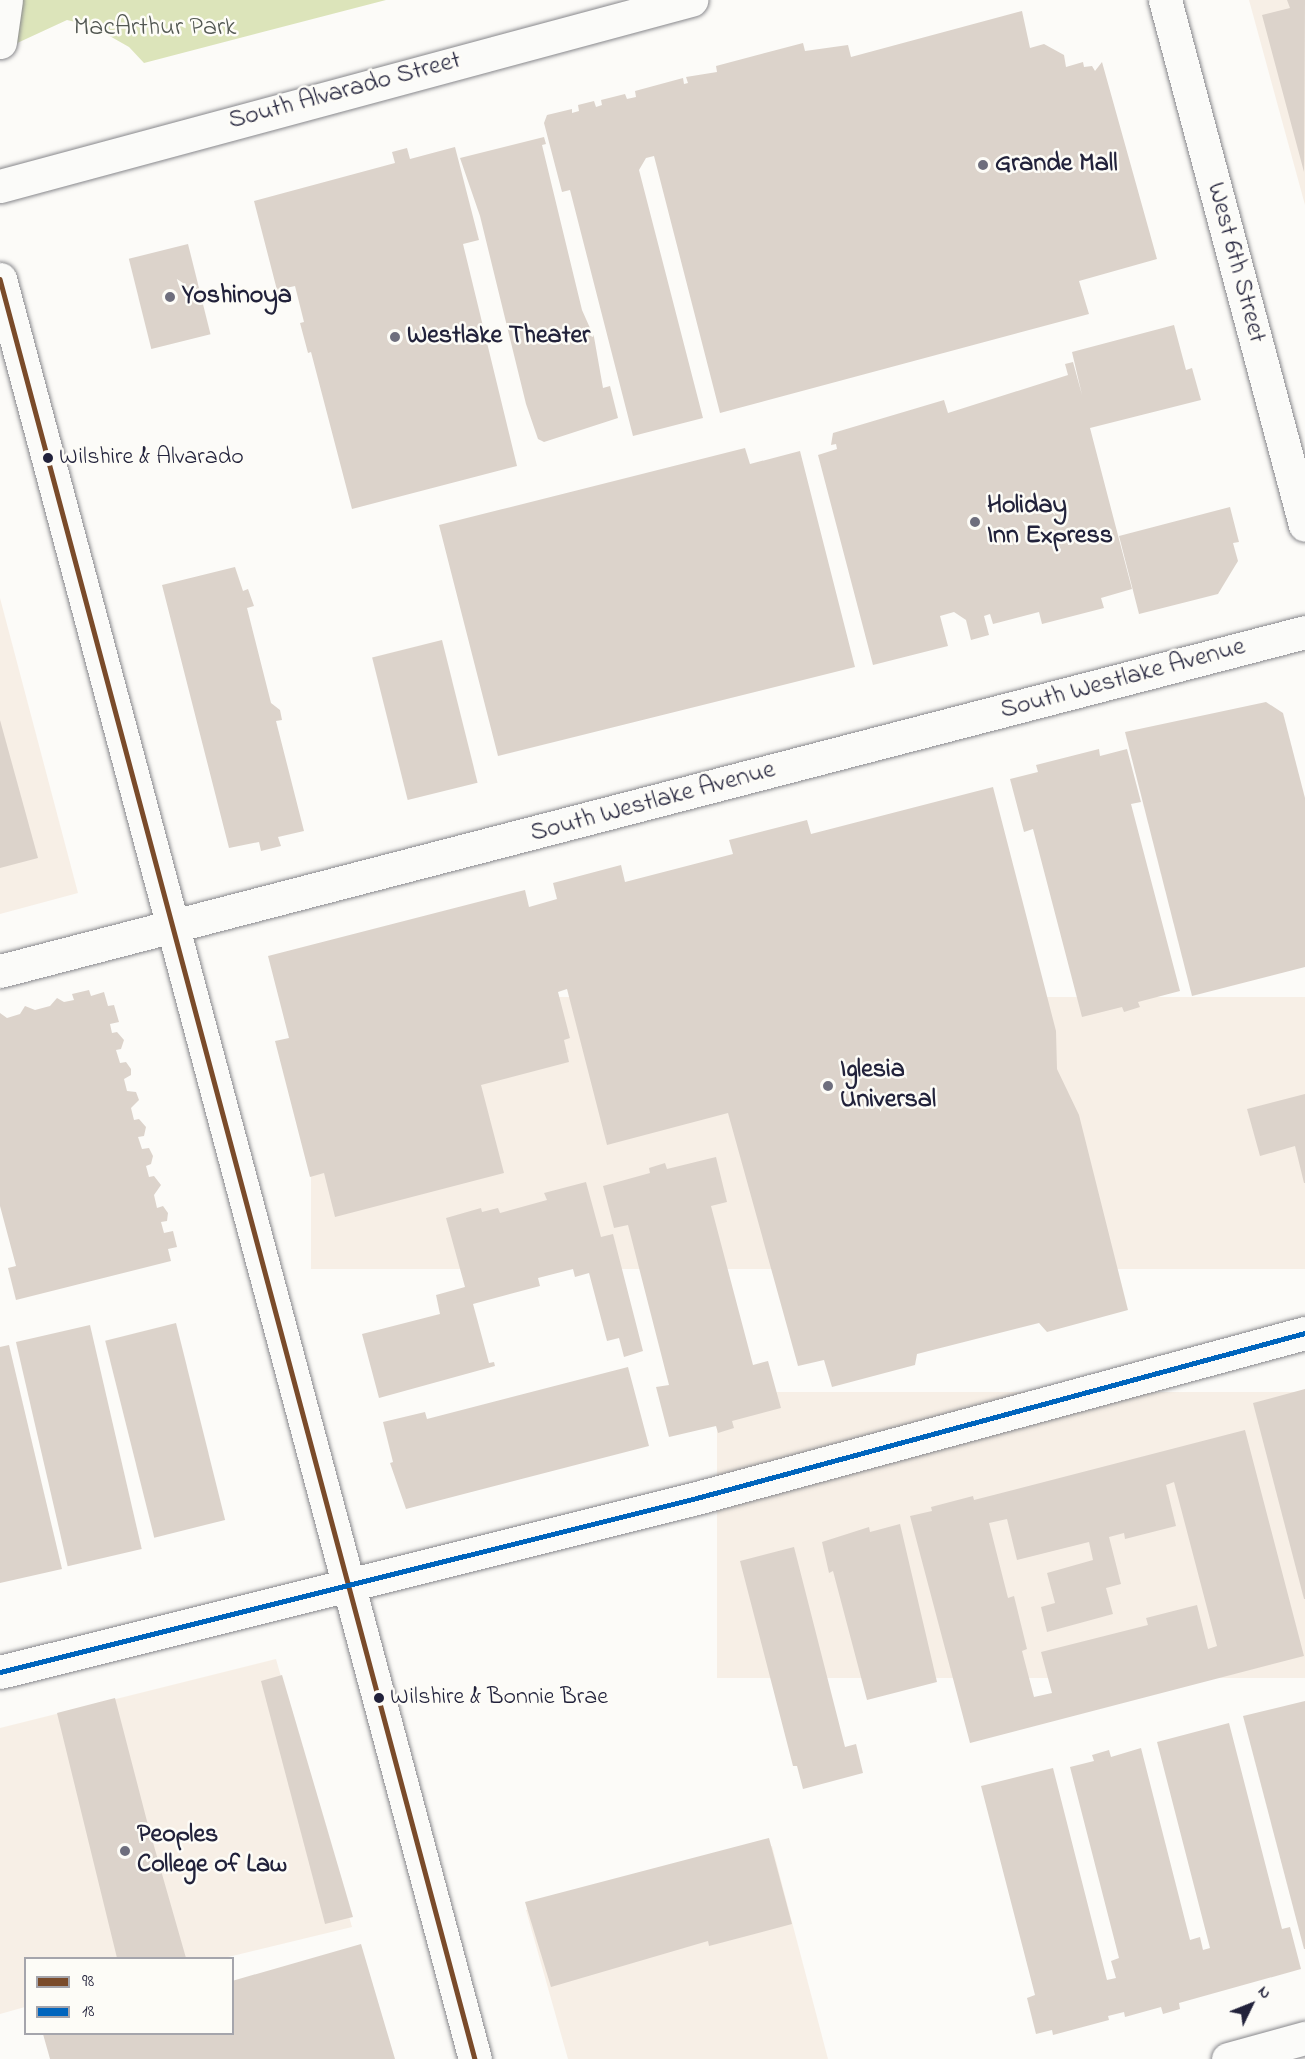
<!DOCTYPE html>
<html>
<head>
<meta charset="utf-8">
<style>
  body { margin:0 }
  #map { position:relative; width:1305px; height:2059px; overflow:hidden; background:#fcfbf8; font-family:"Indie Flower",sans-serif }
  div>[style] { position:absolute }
  .built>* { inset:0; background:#f7efe6; transform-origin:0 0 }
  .green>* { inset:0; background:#dce4ba }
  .building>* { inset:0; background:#dcd3cb; transform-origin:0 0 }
  .roads { filter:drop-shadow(0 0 2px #88888c) drop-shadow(0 0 2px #88888c) }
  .street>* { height:33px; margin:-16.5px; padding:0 16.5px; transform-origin:16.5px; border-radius:16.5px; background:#fbfbf9 }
  .secondary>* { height:33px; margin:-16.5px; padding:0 16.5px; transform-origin:16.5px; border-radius:16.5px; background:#fbfbf9 }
  .primary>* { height:33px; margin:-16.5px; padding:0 16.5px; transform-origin:16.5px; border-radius:16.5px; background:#fbfbf9 }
  .bus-1>* { height:4.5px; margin:-2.25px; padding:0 2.25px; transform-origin:2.25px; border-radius:2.25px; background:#7a4b2a }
  .bus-2>* { height:4.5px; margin:-2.25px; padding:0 2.25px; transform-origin:2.25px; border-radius:2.25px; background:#0065bd }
  .dots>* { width:16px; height:16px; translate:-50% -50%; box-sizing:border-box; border:3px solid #fdfcf7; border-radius:50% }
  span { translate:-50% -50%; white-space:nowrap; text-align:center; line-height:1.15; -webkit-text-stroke:5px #fdfcf7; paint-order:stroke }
  .bus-label { font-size:24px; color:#22223b }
  .left { translate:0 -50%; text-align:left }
  .park-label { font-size:26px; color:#525752 }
  .street-label { font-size:26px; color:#22223b }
  .poi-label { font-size:26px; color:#22223b; font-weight:700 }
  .legend { position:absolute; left:24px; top:1957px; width:210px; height:78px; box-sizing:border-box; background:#fdfcf7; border:2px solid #a5a5ac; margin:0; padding:8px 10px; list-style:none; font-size:18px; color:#22223b }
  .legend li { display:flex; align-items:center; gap:12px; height:30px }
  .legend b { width:30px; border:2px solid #a5a5ac }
  .north { position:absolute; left:1221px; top:1975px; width:60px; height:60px; -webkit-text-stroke:4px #fdfcf7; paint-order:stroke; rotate:47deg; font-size:16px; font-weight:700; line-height:24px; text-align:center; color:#22223b }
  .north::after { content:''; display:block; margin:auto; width:21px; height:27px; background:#22223b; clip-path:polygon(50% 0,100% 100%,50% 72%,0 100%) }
</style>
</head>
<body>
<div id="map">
  <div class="built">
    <div style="clip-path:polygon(1249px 0,1305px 0,1305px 205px)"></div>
    <div style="clip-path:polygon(0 598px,78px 893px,0 914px)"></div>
    <div style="left:1305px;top:997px;width:272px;height:994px;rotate:90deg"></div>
    <div style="left:1305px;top:1392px;width:286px;height:588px;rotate:90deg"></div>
    <div style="clip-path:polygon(276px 1659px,352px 1927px,224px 1958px,26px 1958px,25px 2007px,0 2014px,0 1728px)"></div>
    <div style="clip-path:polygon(772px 1846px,828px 2059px,568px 2059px,526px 1910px)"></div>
  </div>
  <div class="green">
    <div style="clip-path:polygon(0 0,386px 0,144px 63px,129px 47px,92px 26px,67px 20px,0 51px)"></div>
  </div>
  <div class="building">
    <div style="clip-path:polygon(1287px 0,1305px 0,1304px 172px,1262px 15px,1290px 8px)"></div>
    <div style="clip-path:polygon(1022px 11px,1030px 48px,1044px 44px,1064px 55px,1066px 67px,1083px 62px,1084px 67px,1092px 66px,1095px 71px,1102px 62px,1157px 259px,1079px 281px,1089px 314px,720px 413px,654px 156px,646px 158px,639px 170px,703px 418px,633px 436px,570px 190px,562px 192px,544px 123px,547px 115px,572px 109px,572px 113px,579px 111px,578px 105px,594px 101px,596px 107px,602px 105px,601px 100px,625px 94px,627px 99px,636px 97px,635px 91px,683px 78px,684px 84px,688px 83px,686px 77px,717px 72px,716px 66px,803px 43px,805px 51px,848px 45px,851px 57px)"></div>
    <div style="clip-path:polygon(544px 137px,546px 144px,542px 145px,582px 310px,594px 337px,603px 388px,610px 386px,618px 418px,544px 442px,538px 439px,526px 404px,480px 216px,460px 158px)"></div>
    <div style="clip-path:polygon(455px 147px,479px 240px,463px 244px,517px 466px,352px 509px,311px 352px,308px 353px,300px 323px,304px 322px,295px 286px,277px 290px,254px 201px,395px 163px,392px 152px,407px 148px,410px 159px)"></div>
    <div style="left:188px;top:244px;width:93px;height:61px;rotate:76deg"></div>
    <div style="clip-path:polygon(1174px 325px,1186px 370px,1192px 368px,1201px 400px,1090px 428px,1132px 589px,1101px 598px,1104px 608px,1042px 624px,1039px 612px,993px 624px,990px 614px,984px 616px,989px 635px,971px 640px,966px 620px,954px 612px,940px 616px,948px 646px,873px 665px,818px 455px,837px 449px,836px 444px,831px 445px,833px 433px,944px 400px,948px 413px,1068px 375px,1065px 364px,1073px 362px,1082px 395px,1072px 352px)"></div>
    <div style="clip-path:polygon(745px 448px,750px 464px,800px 451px,855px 667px,498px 756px,439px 525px)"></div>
    <div style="clip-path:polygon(1230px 507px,1239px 542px,1233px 543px,1238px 561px,1218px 594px,1139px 614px,1119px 536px)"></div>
    <div style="clip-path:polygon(235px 567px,243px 591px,248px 589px,254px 606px,247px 608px,271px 703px,280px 710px,282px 720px,276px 721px,304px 831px,278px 837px,281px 846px,261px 851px,259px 842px,229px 848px,162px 585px)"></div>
    <div style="left:442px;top:640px;width:147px;height:72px;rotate:76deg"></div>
    <div style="clip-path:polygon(1266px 702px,1283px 713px,1305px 798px,1305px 967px,1192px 996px,1125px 732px)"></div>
    <div style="clip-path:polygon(0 720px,38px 858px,0 868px)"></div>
    <div style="clip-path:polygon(1099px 749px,1100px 756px,1127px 749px,1141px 802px,1131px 804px,1180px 991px,1138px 1002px,1140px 1007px,1124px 1012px,1122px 1007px,1082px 1017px,1033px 829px,1024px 832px,1010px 779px,1038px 772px,1036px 765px)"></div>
    <div style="clip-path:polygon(993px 787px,1056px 1031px,1057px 1069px,1079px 1115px,1128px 1310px,1047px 1332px,1039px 1323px,917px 1354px,915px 1365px,832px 1387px,824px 1360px,798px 1366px,728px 1113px,607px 1145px,567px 989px,558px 992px,570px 1038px,564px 1040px,569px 1062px,481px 1085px,504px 1173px,335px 1217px,324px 1173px,310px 1177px,275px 1041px,289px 1038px,268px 956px,525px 890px,529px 907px,557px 899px,553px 883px,621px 865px,625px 882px,733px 854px,729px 840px,807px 820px,811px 834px)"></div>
    <div style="clip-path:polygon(89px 990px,91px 996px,104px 992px,108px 1006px,114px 1005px,119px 1022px,110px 1024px,112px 1033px,117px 1032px,124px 1040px,121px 1049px,116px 1050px,120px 1063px,126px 1062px,131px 1069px,131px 1075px,124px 1079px,127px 1091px,136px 1092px,139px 1100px,131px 1108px,134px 1120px,139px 1119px,146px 1127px,144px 1136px,138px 1137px,142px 1149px,149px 1148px,153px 1156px,151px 1164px,146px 1166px,149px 1177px,154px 1176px,161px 1185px,154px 1195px,157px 1208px,163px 1206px,168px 1213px,167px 1221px,161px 1222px,164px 1233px,173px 1231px,177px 1247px,168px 1249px,171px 1261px,16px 1300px,8px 1268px,16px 1266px,0 1206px,0 1013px,7px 1018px,20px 1014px,25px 1006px,35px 1010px,50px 1006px,57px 998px,64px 1002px,74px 1000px,72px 994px)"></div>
    <div style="clip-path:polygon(1305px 1094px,1305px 1183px,1304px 1183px,1295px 1146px,1260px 1156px,1247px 1109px)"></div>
    <div style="clip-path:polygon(716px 1157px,727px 1202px,711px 1206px,753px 1365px,768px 1361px,781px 1408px,732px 1421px,734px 1428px,718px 1433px,716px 1426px,669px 1437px,656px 1387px,669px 1385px,628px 1225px,614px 1228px,603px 1186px,650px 1173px,649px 1168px,665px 1163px,667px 1169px)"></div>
    <div style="clip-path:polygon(586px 1182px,601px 1237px,613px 1234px,643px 1351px,624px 1357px,619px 1338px,607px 1341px,589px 1273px,575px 1277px,573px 1269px,538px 1278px,540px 1286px,473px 1304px,489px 1363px,494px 1362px,495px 1366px,379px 1398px,362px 1334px,440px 1314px,436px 1295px,465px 1287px,446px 1218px,481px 1208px,482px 1212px,498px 1208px,500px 1213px,547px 1200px,544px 1193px)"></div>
    <div style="left:176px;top:1323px;width:203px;height:73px;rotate:76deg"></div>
    <div style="left:90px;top:1325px;width:230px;height:76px;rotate:77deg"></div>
    <div style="clip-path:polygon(9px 1345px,62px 1569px,0 1583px,0 1347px)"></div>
    <div style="clip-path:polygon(628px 1367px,649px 1446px,406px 1509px,390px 1463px,393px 1462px,383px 1422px,425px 1412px,427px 1419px)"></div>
    <div style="clip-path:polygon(1305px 1389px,1305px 1599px,1304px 1599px,1253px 1403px)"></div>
    <div style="clip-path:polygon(evenodd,1245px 1430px,1304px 1656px,970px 1743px,910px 1516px,932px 1511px,931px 1507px,973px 1496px,974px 1500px,1245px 1430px,1174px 1482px,1217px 1646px,1208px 1649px,1197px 1605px,1146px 1618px,1148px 1625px,1041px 1652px,1052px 1693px,1034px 1697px,1022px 1651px,1027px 1649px,1014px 1596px,1008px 1598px,989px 1523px,1007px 1519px,1017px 1560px,1089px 1542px,1093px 1560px,1047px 1573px,1055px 1603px,1041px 1607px,1047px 1632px,1113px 1614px,1106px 1588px,1121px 1584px,1109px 1537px,1124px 1533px,1125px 1539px,1176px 1526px,1166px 1485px,1174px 1482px)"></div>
    <div style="clip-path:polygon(900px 1524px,937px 1682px,867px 1700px,833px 1571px,829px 1573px,822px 1542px,869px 1527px,870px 1532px)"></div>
    <div style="clip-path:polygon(794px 1547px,845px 1747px,856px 1744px,863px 1773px,803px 1789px,797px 1766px,793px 1766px,740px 1561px)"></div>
    <div style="clip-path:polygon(282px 1675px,353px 1917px,325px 1924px,261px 1681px)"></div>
    <div style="clip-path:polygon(115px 1698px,148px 1825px,186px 1958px,117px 1958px,57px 1713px)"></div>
    <div style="clip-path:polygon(1305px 1701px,1305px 1949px,1304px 1949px,1243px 1716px)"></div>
    <div style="clip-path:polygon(1229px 1723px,1282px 1929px,1290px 1927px,1301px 1969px,1179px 2003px,1180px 2009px,1163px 2014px,1161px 2007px,1125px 2017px,1124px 2012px,1108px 2016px,1109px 2020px,1053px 2035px,1052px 2030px,1036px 2034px,1027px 1998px,1035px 1995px,981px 1786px,1053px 1768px,1107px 1980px,1116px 1978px,1111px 1961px,1119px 1958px,1070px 1767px,1094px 1761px,1092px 1755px,1109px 1750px,1111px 1757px,1141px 1748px,1190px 1940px,1200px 1937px,1203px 1950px,1210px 1948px,1157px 1742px)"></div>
    <div style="clip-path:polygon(769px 1838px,792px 1924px,709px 1946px,708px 1941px,551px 1987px,525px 1902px)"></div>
    <div style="clip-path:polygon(361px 1944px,395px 2059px,50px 2059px,43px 2034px,232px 2034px,232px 1981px)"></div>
  </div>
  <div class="roads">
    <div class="street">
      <div style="left:0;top:971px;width:1348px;rotate:-14.56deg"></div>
      <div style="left:1228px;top:2059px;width:80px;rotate:-15.3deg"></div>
    </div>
    <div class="secondary">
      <div style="left:1165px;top:0;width:543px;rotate:75.07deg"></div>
      <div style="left:0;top:1672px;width:714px;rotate:-14.02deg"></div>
      <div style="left:693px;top:1499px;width:634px;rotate:-15.18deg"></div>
    </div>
    <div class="primary">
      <div style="left:0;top:42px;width:42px;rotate:-81.9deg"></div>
      <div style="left:0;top:186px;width:716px;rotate:-15.07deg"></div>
      <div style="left:0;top:279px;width:1842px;rotate:75.06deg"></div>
    </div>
  </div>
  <div class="bus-1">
    <div style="left:0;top:279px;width:1842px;rotate:75.06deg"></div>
  </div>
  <div class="bus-2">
    <div style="left:0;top:1672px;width:714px;rotate:-14.02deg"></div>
    <div style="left:693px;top:1499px;width:634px;rotate:-15.18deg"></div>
  </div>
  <div class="dots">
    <div style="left:983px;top:165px;background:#6e6e7d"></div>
    <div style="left:170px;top:297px;background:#6e6e7d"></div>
    <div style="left:395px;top:337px;background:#6e6e7d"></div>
    <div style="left:48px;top:458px;background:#22223b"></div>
    <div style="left:975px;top:522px;background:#6e6e7d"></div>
    <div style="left:828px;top:1086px;background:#6e6e7d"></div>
    <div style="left:379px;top:1698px;background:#22223b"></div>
    <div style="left:125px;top:1851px;background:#6e6e7d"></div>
  </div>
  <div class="bus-label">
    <span class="left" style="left:59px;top:458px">Wilshire &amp; Alvarado</span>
    <span class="left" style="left:390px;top:1698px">Wilshire &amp; Bonnie Brae</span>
  </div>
  <div class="park-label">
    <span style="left:155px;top:29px">MacArthur Park</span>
  </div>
  <div class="street-label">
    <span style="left:345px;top:92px;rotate:-15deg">South Alvarado Street</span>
    <span style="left:1235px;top:263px;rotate:75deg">West 6th Street</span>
    <span style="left:1123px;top:680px;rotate:-15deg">South Westlake Avenue</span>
    <span style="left:653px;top:803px;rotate:-15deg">South Westlake Avenue</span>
  </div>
  <div class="poi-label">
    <span class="left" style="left:995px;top:165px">Grande Mall</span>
    <span class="left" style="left:182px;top:297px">Yoshinoya</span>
    <span class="left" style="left:407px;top:337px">Westlake Theater</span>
    <span class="left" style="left:987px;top:522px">Holiday<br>Inn Express</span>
    <span class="left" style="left:840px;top:1086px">Iglesia<br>Universal</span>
    <span class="left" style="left:137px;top:1851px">Peoples<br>College of Law</span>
  </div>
  <ul class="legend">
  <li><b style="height:8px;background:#7a4b2a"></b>98</li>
  <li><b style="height:8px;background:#0065bd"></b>18</li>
  </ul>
  <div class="north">N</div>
</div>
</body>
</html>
